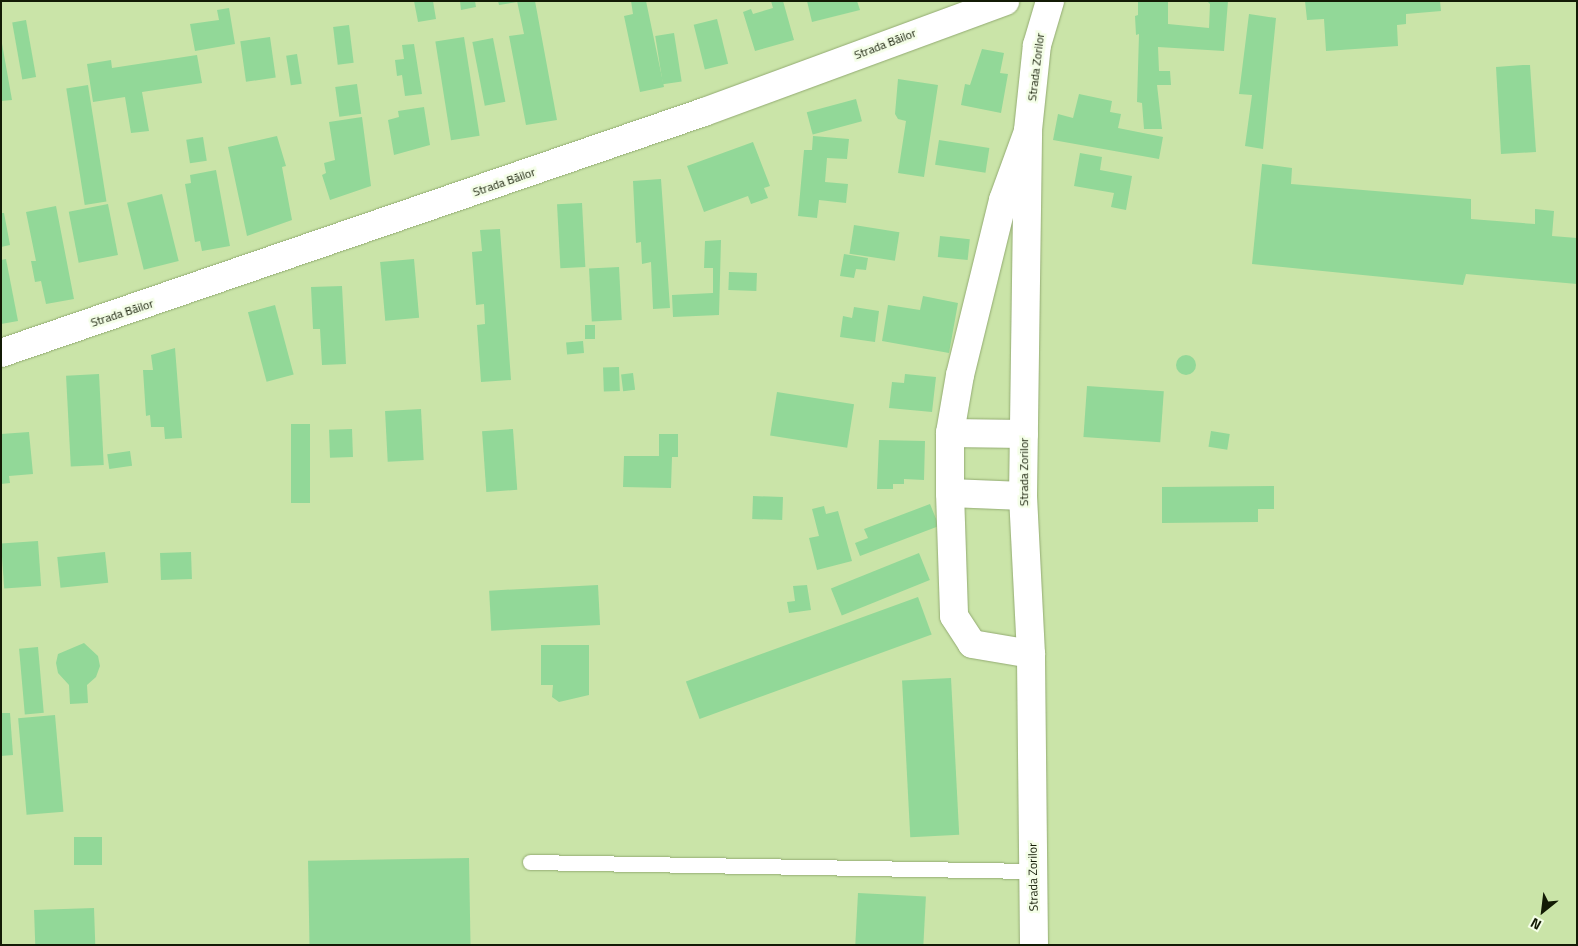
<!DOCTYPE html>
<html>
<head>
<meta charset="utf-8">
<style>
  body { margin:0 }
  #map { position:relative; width:1578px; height:946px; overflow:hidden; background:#cae4a8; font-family:"Titillium Web",sans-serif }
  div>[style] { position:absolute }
  .building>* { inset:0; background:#92d898; transform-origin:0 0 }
  .round { border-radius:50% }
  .roads { filter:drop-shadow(0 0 1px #93ab72) drop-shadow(0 0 1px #93ab72) }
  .lane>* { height:15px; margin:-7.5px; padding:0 7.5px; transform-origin:7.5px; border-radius:7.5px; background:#fff }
  .street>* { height:28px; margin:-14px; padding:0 14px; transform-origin:14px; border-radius:14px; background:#fff }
  .secondary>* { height:28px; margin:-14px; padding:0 14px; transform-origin:14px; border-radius:14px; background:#fff }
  span { translate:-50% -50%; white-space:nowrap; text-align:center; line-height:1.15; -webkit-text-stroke:5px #f4fee7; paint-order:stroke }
  .street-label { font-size:12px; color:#131b05 }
  .frame { position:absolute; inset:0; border:2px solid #131b05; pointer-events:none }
  .north { position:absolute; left:1518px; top:886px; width:50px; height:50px; -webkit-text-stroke:4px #f4fee7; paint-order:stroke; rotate:209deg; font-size:14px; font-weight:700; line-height:20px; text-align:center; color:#131b05 }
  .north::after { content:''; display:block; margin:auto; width:18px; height:22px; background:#131b05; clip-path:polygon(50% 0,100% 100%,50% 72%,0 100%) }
</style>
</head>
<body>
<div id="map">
  <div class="building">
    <div style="clip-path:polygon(414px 1px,433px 1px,436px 19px,418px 22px)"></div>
    <div style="clip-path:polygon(460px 1px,475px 1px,476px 7px,461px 10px)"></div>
    <div style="clip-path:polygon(498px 1px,517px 1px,517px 2px,499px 5px)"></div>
    <div style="clip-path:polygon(517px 1px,535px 1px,557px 120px,526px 125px,509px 36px,524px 34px)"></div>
    <div style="clip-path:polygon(631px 1px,646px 1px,664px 87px,640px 92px,624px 16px,633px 14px)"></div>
    <div style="clip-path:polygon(771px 1px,783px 1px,794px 40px,755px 51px,743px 12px,751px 9px,753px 14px,773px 8px)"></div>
    <div style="clip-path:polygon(807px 1px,857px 1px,860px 10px,812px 22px)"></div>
    <div style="clip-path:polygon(1138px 1px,1168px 1px,1168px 24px,1209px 28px,1210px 4px,1207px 1px,1228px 1px,1224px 51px,1158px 47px,1159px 71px,1170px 71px,1171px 85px,1157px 85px,1162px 129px,1144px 129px,1142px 103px,1137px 102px,1139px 34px,1136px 35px,1135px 16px,1138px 15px)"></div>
    <div style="clip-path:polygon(1305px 1px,1440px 1px,1441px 11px,1406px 14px,1406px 24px,1397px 25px,1398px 46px,1326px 51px,1324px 19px,1307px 20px)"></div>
    <div style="clip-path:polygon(229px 8px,235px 44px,195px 51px,190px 24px,219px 20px,217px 10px)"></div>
    <div style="clip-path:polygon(1249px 14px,1276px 18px,1263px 149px,1245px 146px,1252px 95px,1239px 94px)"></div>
    <div style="left:717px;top:19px;width:46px;height:24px;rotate:76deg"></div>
    <div style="left:26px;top:20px;width:58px;height:14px;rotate:80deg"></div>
    <div style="left:349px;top:25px;width:38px;height:16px;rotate:83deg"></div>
    <div style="left:674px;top:33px;width:49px;height:19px;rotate:81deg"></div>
    <div style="left:270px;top:37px;width:41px;height:30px;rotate:82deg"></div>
    <div style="left:464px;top:37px;width:100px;height:29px;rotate:81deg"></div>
    <div style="clip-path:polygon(1px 38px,12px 100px,1px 101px)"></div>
    <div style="left:493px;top:38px;width:65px;height:21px;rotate:79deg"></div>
    <div style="clip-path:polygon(414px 44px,422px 94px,405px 96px,402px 75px,397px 76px,395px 60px,404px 59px,402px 45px)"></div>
    <div style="clip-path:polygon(982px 49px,1004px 53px,1000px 73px,1008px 74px,1001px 113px,961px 105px,965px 84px,970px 85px)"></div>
    <div style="left:297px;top:54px;width:30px;height:11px;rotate:81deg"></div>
    <div style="clip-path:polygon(197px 55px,202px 83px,142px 92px,149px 131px,131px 133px,125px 97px,93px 102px,87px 64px,111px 60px,112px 68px)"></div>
    <div style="clip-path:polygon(1523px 65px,1530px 65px,1536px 152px,1501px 154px,1496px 67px)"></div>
    <div style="clip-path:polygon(898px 79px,938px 85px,924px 177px,898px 173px,906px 121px,898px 119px,895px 114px)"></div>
    <div style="left:357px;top:84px;width:30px;height:22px;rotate:82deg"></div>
    <div style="left:88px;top:85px;width:118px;height:22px;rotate:81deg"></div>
    <div style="clip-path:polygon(1079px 94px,1112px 101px,1110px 112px,1121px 114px,1118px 128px,1163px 137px,1159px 159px,1053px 140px,1058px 114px,1073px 118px)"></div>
    <div style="left:856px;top:99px;width:23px;height:51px;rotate:75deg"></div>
    <div style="clip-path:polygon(424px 107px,430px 145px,394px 155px,388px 120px,399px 117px,398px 111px)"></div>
    <div style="clip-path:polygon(362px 117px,371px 186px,330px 200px,322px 175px,326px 173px,324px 163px,335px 160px,329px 122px)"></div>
    <div style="clip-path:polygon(277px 136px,286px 166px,282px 167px,292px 220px,247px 236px,228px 147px)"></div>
    <div style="clip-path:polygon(813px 136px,849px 139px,847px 159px,827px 158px,825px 182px,848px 184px,846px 203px,819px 200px,817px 218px,798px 216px,804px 150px,812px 150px)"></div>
    <div style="left:203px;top:137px;width:24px;height:17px;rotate:81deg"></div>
    <div style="left:939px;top:140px;width:51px;height:25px;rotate:9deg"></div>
    <div style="clip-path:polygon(753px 142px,770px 186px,764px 188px,768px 198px,751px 204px,748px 196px,704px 212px,687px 166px)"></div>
    <div style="clip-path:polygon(1080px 153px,1102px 157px,1100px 170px,1132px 176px,1126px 210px,1111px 207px,1114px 193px,1074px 186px)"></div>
    <div style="clip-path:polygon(1262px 164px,1292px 168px,1291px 184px,1471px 199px,1471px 219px,1535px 224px,1535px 209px,1554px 211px,1552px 236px,1577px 238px,1577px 284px,1466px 274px,1463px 285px,1252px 264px)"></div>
    <div style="clip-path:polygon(216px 170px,230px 246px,202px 251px,200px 241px,195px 242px,185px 184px,191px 183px,190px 175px)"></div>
    <div style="clip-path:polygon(661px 179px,670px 308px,653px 309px,651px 262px,642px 264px,641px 242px,636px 243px,633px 181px)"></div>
    <div style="left:162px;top:194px;width:69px;height:36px;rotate:76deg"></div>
    <div style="left:582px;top:203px;width:64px;height:25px;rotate:87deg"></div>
    <div style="left:108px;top:204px;width:52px;height:40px;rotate:79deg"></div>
    <div style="clip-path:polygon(56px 206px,74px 299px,46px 304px,41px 281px,35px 282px,31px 261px,36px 261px,26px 212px)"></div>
    <div style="clip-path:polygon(1px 213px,4px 213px,10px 245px,1px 247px)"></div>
    <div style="left:854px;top:225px;width:46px;height:29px;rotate:9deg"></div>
    <div style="clip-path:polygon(500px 229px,511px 380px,481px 382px,477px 325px,485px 324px,484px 304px,476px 305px,472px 252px,482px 251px,480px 230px)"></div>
    <div style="left:940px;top:236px;width:30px;height:21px;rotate:6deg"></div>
    <div style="clip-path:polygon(721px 240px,719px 315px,673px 317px,672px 295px,713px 293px,713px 268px,704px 268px,705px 241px)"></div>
    <div style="clip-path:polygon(844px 254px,868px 258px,866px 270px,856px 269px,854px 278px,840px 276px)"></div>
    <div style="clip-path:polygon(6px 259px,18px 321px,1px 324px,1px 260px)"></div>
    <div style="left:414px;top:259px;width:59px;height:34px;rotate:85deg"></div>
    <div style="left:619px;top:267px;width:53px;height:30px;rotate:87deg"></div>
    <div style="left:729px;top:272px;width:28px;height:18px;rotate:2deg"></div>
    <div style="clip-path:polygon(342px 286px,346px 364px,322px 365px,320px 329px,313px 329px,311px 287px)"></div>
    <div style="clip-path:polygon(923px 296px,958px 303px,949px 353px,882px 341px,888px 305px,920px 310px)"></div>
    <div style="left:275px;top:305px;width:72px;height:28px;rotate:75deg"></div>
    <div style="clip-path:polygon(854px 307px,879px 311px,875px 342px,840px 337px,843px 316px,852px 318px)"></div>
    <div style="left:585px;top:325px;width:10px;height:14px"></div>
    <div style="left:583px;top:341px;width:12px;height:17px;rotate:85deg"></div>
    <div style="clip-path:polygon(175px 348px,182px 438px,165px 439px,164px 427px,151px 427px,150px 415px,146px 416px,143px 370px,153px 370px,151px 355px)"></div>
    <div class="round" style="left:1176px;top:355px;width:20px;height:20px"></div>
    <div style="left:619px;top:367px;width:24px;height:16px;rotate:88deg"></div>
    <div style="left:633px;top:373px;width:17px;height:12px;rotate:83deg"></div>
    <div style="left:99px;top:374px;width:91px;height:33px;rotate:87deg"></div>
    <div style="clip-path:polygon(905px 374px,936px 377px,932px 412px,889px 408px,892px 382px,904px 383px)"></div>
    <div style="left:1087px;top:386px;width:77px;height:51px;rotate:4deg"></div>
    <div style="left:777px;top:392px;width:78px;height:44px;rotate:9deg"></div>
    <div style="left:421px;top:409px;width:51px;height:36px;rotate:87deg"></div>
    <div style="left:291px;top:424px;width:19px;height:79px"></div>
    <div style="left:352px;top:429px;width:28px;height:23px;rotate:88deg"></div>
    <div style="left:513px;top:429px;width:61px;height:31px;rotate:86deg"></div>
    <div style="left:1211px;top:431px;width:19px;height:16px;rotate:9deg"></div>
    <div style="clip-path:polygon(29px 432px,33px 474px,9px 476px,10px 483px,1px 484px,1px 434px)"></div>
    <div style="clip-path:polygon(659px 434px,678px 434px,678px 457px,672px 457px,671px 488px,623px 487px,624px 456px,659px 456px)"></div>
    <div style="clip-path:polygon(879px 440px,925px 441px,924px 480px,904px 479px,904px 484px,893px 484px,893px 489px,877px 489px)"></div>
    <div style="left:130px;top:451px;width:15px;height:23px;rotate:82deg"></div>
    <div style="clip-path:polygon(1274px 486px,1274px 509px,1258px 509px,1258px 522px,1162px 523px,1162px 487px)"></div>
    <div style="left:753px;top:496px;width:30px;height:23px;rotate:2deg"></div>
    <div style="clip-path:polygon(930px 504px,939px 526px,860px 556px,855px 543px,868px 538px,864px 529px)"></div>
    <div style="clip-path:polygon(824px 506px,826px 514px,838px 511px,852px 561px,817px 570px,809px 538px,819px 536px,812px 509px)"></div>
    <div style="left:38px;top:541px;width:45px;height:37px;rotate:86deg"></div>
    <div style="left:105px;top:552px;width:31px;height:48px;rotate:84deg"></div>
    <div style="left:191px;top:552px;width:27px;height:31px;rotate:88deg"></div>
    <div style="left:919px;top:553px;width:29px;height:95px;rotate:68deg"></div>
    <div style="left:598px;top:585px;width:40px;height:109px;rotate:87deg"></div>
    <div style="clip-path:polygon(807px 585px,811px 610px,789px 613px,787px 602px,795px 601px,793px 586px)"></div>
    <div style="left:918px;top:597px;width:40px;height:247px;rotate:70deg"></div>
    <div style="clip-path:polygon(84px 643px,98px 656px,100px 666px,96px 677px,87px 685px,88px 703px,70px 704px,69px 685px,58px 673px,56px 663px,58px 654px)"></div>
    <div style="clip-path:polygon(541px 645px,589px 645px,589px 695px,559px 702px,552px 697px,553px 685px,541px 685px)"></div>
    <div style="left:38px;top:647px;width:66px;height:19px;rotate:85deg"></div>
    <div style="left:951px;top:678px;width:157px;height:49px;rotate:87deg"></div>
    <div style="clip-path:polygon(1px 713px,10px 713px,13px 755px,1px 756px)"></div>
    <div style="left:55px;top:715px;width:97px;height:37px;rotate:85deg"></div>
    <div style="left:74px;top:837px;width:28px;height:28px"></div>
    <div style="left:469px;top:858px;width:87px;height:161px;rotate:89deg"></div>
    <div style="left:858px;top:893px;width:68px;height:52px;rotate:3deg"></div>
    <div style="left:94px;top:908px;width:37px;height:60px;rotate:88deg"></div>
  </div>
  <div class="roads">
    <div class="lane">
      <div style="left:530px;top:862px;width:503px;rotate:1.03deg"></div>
    </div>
    <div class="street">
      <div style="left:1027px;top:134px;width:70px;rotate:110deg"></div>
      <div style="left:1003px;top:200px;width:180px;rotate:103.8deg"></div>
      <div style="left:960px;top:375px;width:59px;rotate:99.8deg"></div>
      <div style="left:950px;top:433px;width:60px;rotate:90deg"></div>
      <div style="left:950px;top:493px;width:123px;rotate:88.1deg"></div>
      <div style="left:954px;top:616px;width:33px;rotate:57deg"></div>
      <div style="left:972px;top:644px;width:60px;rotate:9.6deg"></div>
      <div style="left:950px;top:433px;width:74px;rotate:0.8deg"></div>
      <div style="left:950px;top:493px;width:73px;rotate:2.4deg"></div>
    </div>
    <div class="secondary">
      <div style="left:1px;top:353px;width:743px;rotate:-18.92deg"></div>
      <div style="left:704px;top:112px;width:321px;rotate:-20.2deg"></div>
      <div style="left:1034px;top:945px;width:291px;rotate:-90.6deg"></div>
      <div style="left:1031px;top:654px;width:158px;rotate:-92.9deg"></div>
      <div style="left:1023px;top:496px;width:366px;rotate:-89.2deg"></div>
      <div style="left:1028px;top:130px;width:85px;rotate:-84deg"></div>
      <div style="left:1037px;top:45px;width:46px;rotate:-73.5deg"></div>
    </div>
  </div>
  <div class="street-label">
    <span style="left:885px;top:44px;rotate:-21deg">Strada Băilor</span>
    <span style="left:1036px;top:67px;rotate:-83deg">Strada Zorilor</span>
    <span style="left:504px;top:182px;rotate:-19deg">Strada Băilor</span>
    <span style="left:122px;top:313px;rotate:-18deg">Strada Băilor</span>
    <span style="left:1024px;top:472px;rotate:-90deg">Strada Zorilor</span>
    <span style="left:1033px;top:877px;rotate:-91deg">Strada Zorilor</span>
  </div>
  <div class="frame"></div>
  <div class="north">N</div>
</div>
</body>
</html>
